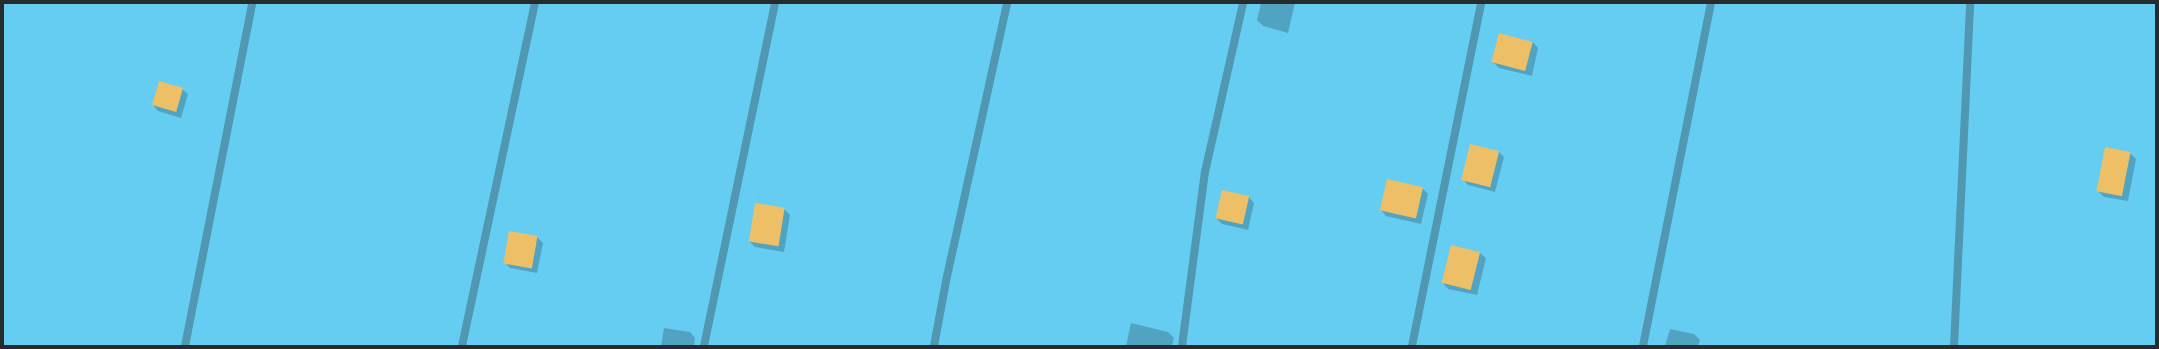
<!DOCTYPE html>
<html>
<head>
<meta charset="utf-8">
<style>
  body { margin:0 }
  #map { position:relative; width:2159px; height:349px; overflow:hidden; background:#d7e6ec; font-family:Mulish,sans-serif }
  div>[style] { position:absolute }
  .green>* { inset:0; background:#66cdf2; transform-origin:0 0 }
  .shadow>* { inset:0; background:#0003 }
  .building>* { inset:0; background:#edbf66; transform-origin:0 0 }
  .service>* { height:8px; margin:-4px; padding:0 4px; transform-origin:4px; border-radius:4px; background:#5097b1 }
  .minor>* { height:8px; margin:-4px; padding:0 4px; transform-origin:4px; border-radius:4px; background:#5097b1 }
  span { translate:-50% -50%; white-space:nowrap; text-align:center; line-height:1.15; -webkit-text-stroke:3.5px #fff; paint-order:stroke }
  .frame { position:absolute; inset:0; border:4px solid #262b2e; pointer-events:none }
</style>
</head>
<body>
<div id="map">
  <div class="green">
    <div style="left:3px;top:3px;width:2153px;height:343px"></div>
  </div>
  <div class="shadow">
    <div style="clip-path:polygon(1261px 3px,1295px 3px,1288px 33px,1263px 26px,1257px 20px)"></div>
    <div style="clip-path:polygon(1533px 42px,1538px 48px,1532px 76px,1499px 68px,1493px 62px)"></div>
    <div style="clip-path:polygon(182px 89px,188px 94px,181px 118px,158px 111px,153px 105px)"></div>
    <div style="clip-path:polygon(1498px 151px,1504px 157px,1495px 192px,1468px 185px,1463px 179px)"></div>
    <div style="clip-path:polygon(2130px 153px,2136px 159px,2128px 201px,2104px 197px,2098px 191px)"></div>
    <div style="clip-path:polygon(1422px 188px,1428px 194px,1421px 224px,1386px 216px,1381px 210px)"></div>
    <div style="clip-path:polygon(1249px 197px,1254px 203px,1248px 230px,1222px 224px,1216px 218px)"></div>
    <div style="clip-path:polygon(784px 209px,790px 215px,784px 252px,755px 247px,749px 241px)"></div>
    <div style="clip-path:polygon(537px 237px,543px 243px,537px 273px,510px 268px,504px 262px)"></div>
    <div style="clip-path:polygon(1480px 253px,1486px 258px,1477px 295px,1448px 289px,1443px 283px)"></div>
    <div style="clip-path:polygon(1131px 323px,1168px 332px,1174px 338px,1172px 346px,1126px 346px)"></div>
    <div style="clip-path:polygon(664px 328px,690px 332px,695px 338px,694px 346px,661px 346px)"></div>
    <div style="clip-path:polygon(1670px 329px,1694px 334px,1700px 340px,1698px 346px,1665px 346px)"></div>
  </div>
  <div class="building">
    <div style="left:1499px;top:33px;width:35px;height:30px;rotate:15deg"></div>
    <div style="left:159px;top:81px;width:25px;height:25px;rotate:16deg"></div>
    <div style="left:1470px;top:144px;width:30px;height:37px;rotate:14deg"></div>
    <div style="left:2105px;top:147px;width:26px;height:45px;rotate:11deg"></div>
    <div style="left:1387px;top:179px;width:37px;height:32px;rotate:13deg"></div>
    <div style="left:1222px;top:190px;width:28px;height:29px;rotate:13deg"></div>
    <div style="left:755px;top:203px;width:30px;height:39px;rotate:9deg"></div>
    <div style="left:509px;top:231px;width:29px;height:33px;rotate:10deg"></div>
    <div style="left:1451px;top:245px;width:30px;height:39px;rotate:14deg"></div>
  </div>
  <div class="service">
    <div style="left:185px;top:346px;width:349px;rotate:-78.9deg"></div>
    <div style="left:462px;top:346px;width:351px;rotate:-78deg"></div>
    <div style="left:704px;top:346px;width:350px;rotate:-78.3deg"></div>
    <div style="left:934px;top:346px;width:66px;rotate:-79.5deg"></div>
    <div style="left:946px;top:281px;width:285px;rotate:-77.6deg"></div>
    <div style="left:1182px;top:346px;width:176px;rotate:-82.5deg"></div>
    <div style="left:1205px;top:172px;width:173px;rotate:-77.3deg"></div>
    <div style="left:1412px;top:346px;width:350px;rotate:-78.6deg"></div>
    <div style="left:1643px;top:346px;width:350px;rotate:-78.8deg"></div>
  </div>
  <div class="minor">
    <div style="left:1954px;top:346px;width:343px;rotate:-87.3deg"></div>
  </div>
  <div class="frame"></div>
</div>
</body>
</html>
